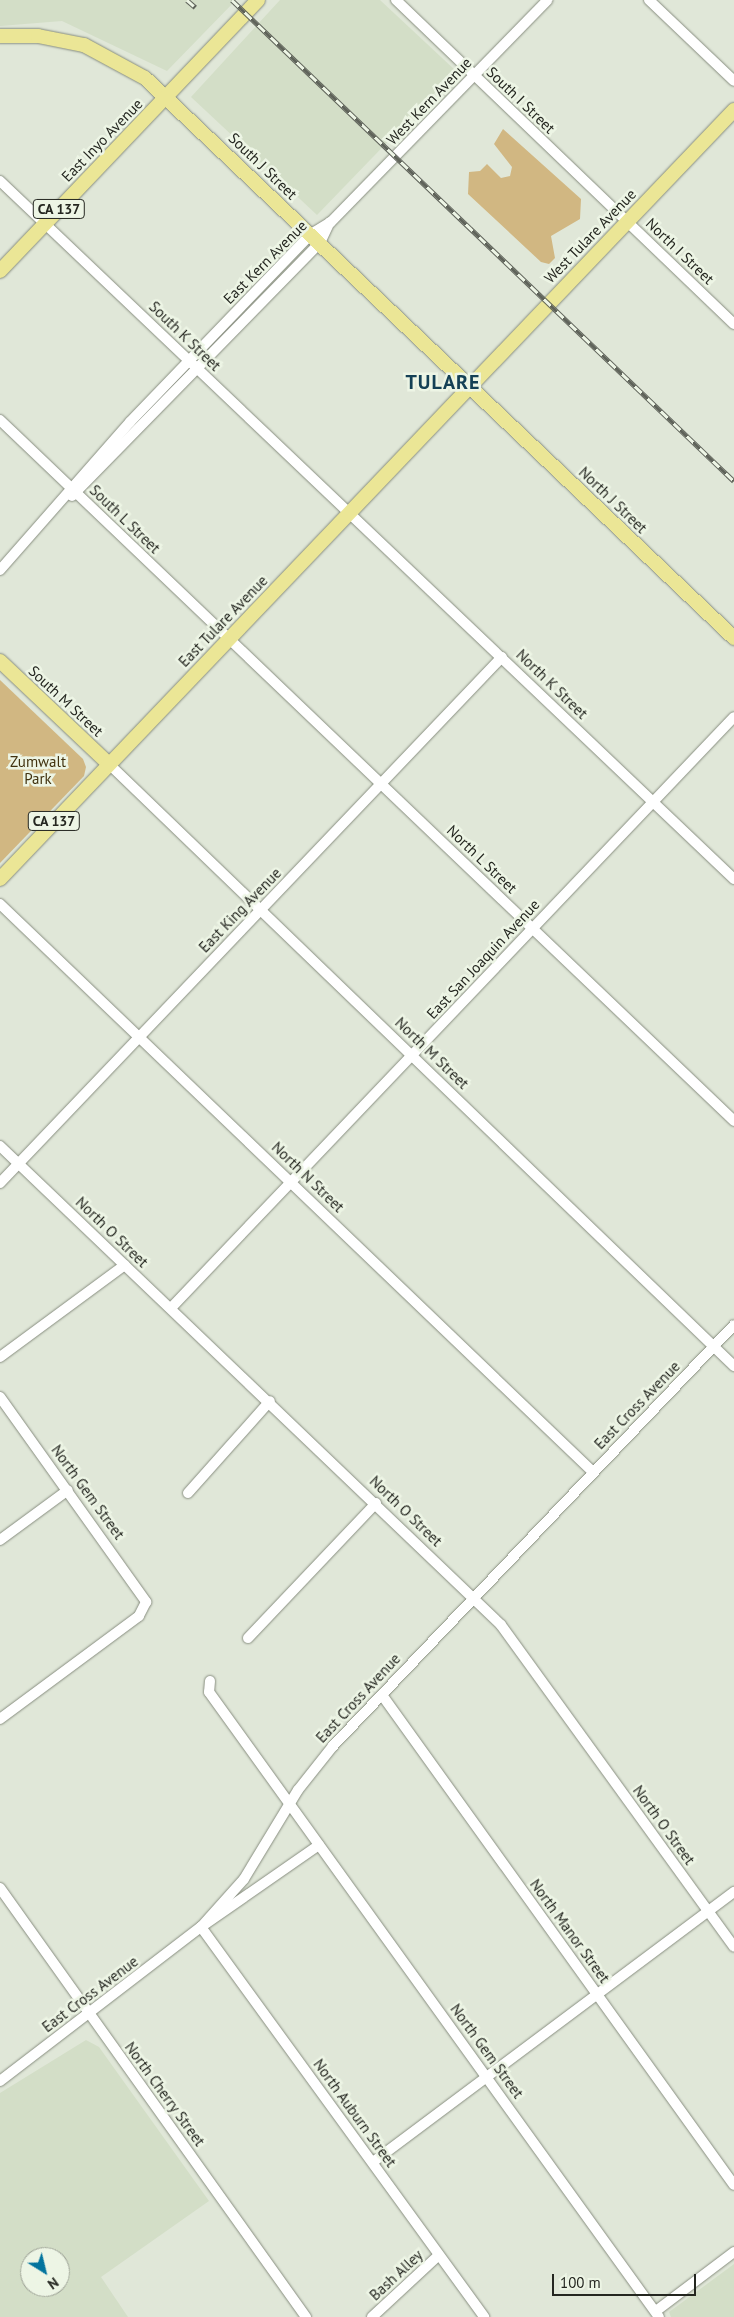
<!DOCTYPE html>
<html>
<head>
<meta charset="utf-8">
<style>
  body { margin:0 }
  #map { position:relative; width:734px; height:2317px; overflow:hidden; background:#e0e7d8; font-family:"PT Sans",sans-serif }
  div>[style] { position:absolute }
  .built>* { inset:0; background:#d3dec7 }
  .green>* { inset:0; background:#d1b782 }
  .roads { filter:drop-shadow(0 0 1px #888e80) drop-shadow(0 0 1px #888e80) }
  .minor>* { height:10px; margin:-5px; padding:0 5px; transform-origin:5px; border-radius:5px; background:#fff }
  .major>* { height:14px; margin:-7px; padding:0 7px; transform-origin:7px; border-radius:7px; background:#ebe696 }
  .rail>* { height:5px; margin-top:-2.5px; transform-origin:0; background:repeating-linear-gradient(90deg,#edf5e5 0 9px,#5f635a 0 18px); box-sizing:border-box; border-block:1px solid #5f635a }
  span { translate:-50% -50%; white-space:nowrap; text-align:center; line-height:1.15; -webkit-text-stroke:5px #edf5e5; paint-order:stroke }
  .shield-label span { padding:1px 4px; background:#edf5e5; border:1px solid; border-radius:4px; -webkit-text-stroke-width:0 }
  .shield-label { font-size:14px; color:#242620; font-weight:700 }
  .street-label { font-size:15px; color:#242620 }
  .park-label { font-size:15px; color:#41320f }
  .district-label { font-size:20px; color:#144055; font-weight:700; letter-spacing:1px }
  .north { position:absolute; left:20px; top:2247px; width:50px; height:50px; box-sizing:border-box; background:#edf5e5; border:1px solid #9da296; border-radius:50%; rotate:144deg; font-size:14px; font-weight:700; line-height:20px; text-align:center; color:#242620 }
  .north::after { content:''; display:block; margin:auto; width:18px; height:22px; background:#02749e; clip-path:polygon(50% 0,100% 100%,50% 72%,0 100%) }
  .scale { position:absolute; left:552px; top:2274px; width:144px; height:22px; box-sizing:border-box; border:2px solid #242620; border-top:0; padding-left:6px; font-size:15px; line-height:18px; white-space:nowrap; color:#242620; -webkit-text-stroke:4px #edf5e5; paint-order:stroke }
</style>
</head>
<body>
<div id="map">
  <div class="built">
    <div style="clip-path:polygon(0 0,236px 0,167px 71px,62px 21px,0 26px)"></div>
    <div style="clip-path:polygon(280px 0,380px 0,456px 71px,317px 215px,191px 97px)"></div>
    <div style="clip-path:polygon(evenodd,86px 2040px,99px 2047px,209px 2201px,101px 2277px,128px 2317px,0 2317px,0 2093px,86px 2040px,30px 2257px,60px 2257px,60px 2287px,30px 2287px,30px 2257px)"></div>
    <div style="clip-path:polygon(734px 2264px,734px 2317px,671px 2317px,669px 2312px)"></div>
  </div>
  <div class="green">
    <div style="clip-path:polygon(503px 129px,581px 199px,580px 219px,551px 236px,555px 258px,549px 264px,541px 262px,468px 194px,469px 172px,480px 171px,487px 164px,501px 178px,510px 176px,512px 167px,494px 144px)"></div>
    <div style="clip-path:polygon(0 680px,83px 759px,86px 767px,84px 776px,0 863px)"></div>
  </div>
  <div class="roads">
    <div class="minor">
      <div style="left:396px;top:0;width:468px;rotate:43.8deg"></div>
      <div style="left:649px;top:0;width:117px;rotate:43.6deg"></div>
      <div style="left:0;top:181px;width:1013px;rotate:43.56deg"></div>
      <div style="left:0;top:420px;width:1015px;rotate:43.68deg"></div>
      <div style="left:72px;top:496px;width:354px;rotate:-45.6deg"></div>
      <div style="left:320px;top:243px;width:23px;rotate:-65deg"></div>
      <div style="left:0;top:570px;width:197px;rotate:-48.7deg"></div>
      <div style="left:130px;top:422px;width:261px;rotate:-46.1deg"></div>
      <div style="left:311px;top:234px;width:23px;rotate:-31deg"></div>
      <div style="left:331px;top:222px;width:310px;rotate:-45.7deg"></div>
      <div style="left:109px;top:764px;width:868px;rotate:43.93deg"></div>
      <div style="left:0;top:904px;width:821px;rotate:43.77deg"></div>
      <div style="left:0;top:1146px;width:693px;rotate:43.71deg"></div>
      <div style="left:501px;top:1625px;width:397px;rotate:54.1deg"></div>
      <div style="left:0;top:1183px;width:727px;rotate:-46.34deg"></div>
      <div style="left:171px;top:1308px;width:816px;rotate:-46.39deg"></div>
      <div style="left:0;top:1357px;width:155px;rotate:-36.4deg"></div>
      <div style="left:0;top:1397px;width:252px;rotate:54.5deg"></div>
      <div style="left:146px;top:1602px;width:16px;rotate:117deg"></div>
      <div style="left:139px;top:1616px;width:173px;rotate:143.5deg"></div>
      <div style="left:188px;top:1493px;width:123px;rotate:-48.3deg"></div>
      <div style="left:0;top:1540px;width:84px;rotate:-36.3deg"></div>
      <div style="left:248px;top:1638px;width:186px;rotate:-46.5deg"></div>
      <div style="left:210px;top:1681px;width:11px;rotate:95deg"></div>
      <div style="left:209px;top:1692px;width:770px;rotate:54.25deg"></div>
      <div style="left:382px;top:1695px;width:603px;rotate:54.31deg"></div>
      <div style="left:319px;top:1845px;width:144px;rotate:145.2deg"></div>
      <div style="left:201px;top:1927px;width:482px;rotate:54deg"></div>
      <div style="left:0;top:1888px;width:527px;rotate:54.5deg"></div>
      <div style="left:0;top:2081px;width:253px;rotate:-37.5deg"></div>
      <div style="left:201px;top:1927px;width:64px;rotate:-48.1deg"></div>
      <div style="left:244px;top:1879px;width:104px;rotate:-58.8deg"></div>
      <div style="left:298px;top:1790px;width:56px;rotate:-51.5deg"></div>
      <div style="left:333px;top:1746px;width:581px;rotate:-46.39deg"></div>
      <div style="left:373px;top:2162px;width:451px;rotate:-36.8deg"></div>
      <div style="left:656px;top:2311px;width:98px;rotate:-37.1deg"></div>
      <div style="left:372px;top:2317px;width:91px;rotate:-42.8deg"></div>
    </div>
    <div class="major">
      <div style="left:0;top:36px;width:38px"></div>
      <div style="left:38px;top:36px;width:47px;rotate:11.1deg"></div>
      <div style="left:84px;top:45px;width:69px;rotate:28.4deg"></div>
      <div style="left:145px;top:78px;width:813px;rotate:43.55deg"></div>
      <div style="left:0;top:271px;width:374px;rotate:-46.4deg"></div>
      <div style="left:0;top:661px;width:150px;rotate:43.4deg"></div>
      <div style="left:0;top:879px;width:1063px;rotate:-46.33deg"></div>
    </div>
  </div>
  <div class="rail">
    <div style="left:187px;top:0;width:11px;rotate:41deg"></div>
    <div style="left:232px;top:0;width:695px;rotate:43.78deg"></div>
  </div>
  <div class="shield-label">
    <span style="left:59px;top:209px">CA 137</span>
    <span style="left:54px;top:821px">CA 137</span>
  </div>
  <div class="street-label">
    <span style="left:521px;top:100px;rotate:44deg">South I Street</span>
    <span style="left:429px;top:101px;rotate:-46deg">West Kern Avenue</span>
    <span style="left:102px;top:140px;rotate:-46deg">East Inyo Avenue</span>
    <span style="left:263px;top:166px;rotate:44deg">South J Street</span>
    <span style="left:590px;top:236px;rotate:-46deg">West Tulare Avenue</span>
    <span style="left:680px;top:251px;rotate:44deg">North I Street</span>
    <span style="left:265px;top:262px;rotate:-45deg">East Kern Avenue</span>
    <span style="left:185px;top:336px;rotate:44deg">South K Street</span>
    <span style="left:613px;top:500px;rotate:44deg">North J Street</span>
    <span style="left:125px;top:519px;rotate:44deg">South L Street</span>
    <span style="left:223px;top:621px;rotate:-46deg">East Tulare Avenue</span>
    <span style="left:552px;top:684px;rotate:44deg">North K Street</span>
    <span style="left:66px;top:701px;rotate:43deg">South M Street</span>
    <span style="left:482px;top:859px;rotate:44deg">North L Street</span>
    <span style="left:240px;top:910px;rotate:-46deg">East King Avenue</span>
    <span style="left:483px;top:959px;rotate:-47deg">East San Joaquin Avenue</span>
    <span style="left:432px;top:1053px;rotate:44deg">North M Street</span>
    <span style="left:308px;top:1177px;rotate:44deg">North N Street</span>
    <span style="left:112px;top:1232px;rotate:44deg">North O Street</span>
    <span style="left:637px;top:1405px;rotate:-46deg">East Cross Avenue</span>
    <span style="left:88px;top:1492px;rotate:54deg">North Gem Street</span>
    <span style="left:406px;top:1511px;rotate:44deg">North O Street</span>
    <span style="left:358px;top:1698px;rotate:-47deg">East Cross Avenue</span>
    <span style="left:664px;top:1825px;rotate:54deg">North O Street</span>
    <span style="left:570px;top:1931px;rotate:54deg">North Manor Street</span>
    <span style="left:90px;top:1994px;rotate:-37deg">East Cross Avenue</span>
    <span style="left:487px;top:2051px;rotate:54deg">North Gem Street</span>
    <span style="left:165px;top:2094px;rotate:54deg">North Cherry Street</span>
    <span style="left:355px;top:2113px;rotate:54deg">North Auburn Street</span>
    <span style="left:396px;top:2275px;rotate:-43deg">Bash Alley</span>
  </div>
  <div class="park-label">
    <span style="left:38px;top:770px">Zumwalt<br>Park</span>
  </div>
  <div class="district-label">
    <span style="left:443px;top:382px">TULARE</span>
  </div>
  <div class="north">N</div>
  <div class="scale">100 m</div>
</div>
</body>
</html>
